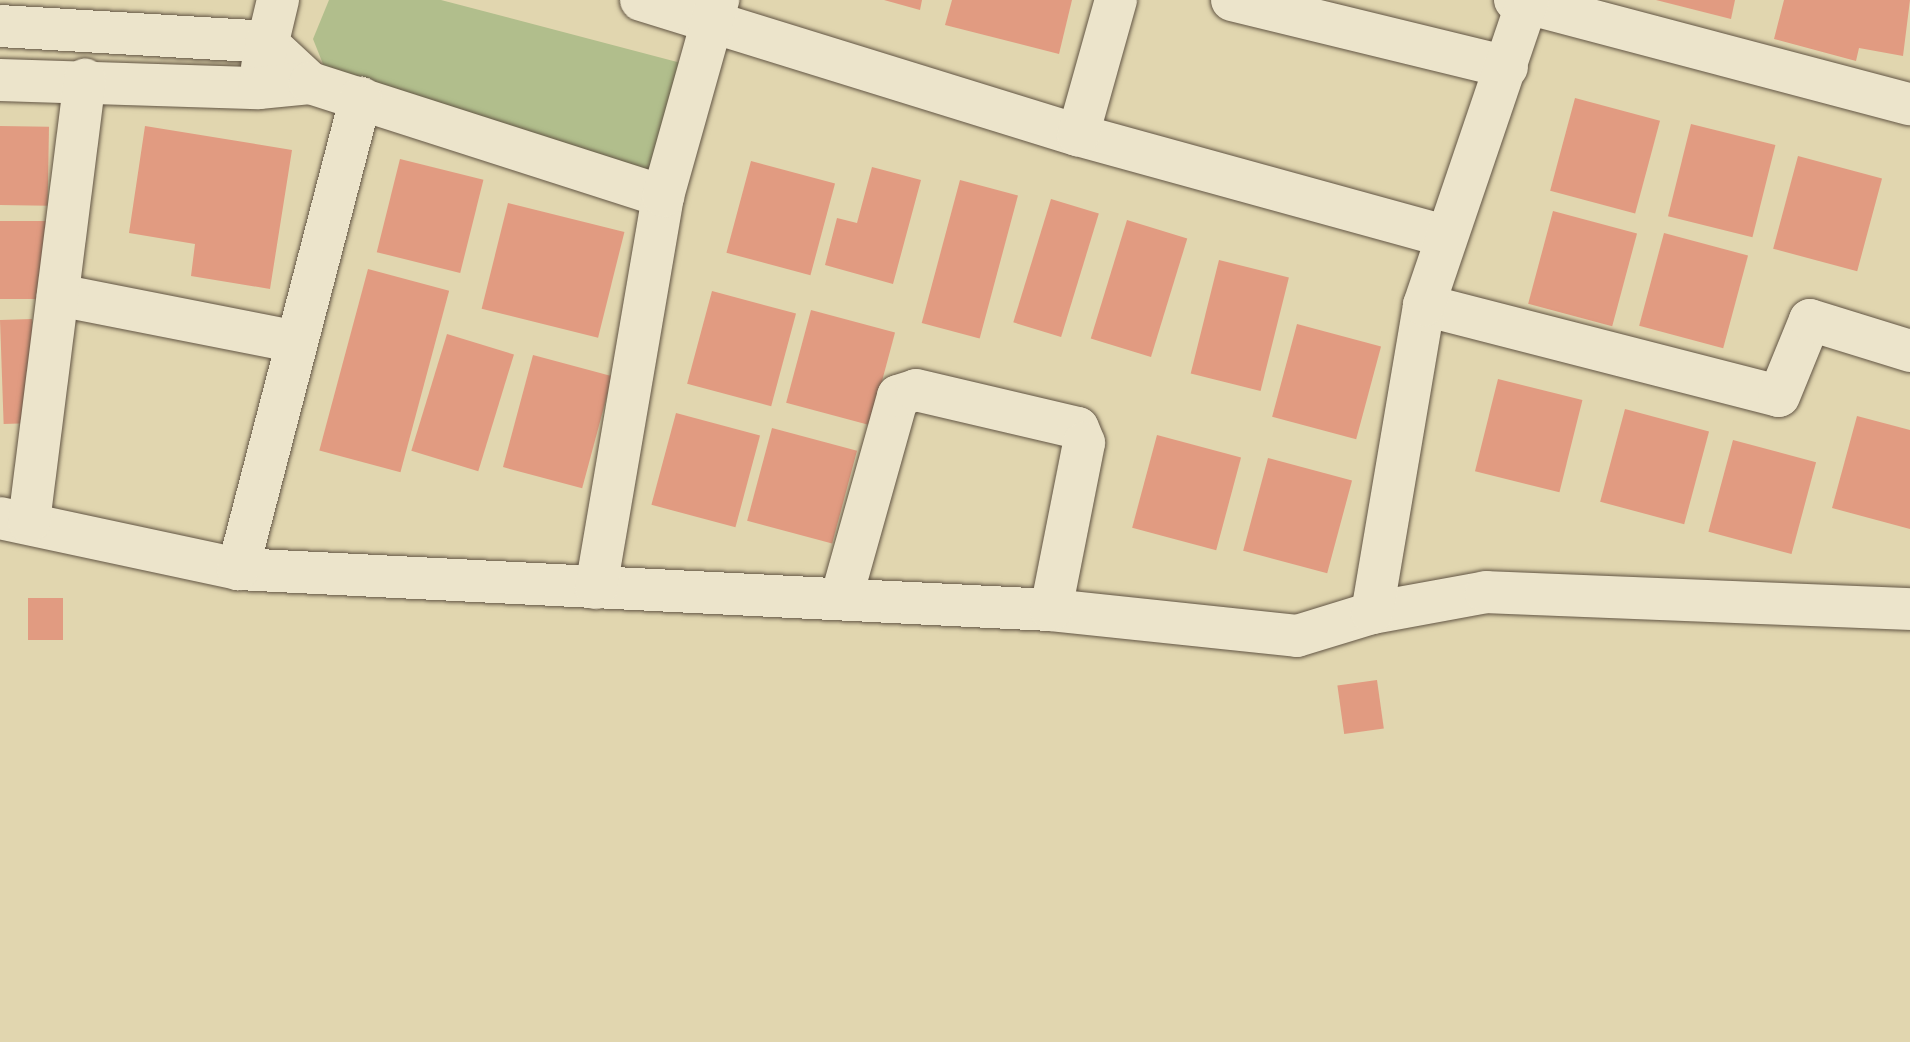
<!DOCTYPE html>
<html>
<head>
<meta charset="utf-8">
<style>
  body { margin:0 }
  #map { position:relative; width:1910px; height:1042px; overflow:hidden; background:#e1d6af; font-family:"IM FELL English",serif }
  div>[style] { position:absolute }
  .green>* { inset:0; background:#b1be8c }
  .building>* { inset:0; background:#e19b81; transform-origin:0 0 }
  .roads { filter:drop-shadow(0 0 2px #625544) drop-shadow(0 0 2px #625544) }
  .minor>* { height:42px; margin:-21px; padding:0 21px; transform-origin:21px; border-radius:21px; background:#ece4cb }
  span { translate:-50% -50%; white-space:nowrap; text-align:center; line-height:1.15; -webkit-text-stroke:9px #ece4cb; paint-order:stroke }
</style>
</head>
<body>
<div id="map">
  <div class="green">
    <div style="clip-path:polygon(329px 0,441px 0,681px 63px,653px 182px,327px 74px,313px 39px)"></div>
  </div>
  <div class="building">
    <div style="clip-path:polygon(884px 0,922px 0,920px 10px)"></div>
    <div style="clip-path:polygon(952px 0,1072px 0,1059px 54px,945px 25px)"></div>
    <div style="clip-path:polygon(1656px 0,1735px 0,1731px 19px)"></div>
    <div style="clip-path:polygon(1784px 0,1910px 0,1903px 56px,1859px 48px,1856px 61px,1774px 39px)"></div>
    <div style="left:1575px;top:98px;width:88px;height:96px;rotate:15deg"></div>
    <div style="left:1691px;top:124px;width:87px;height:95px;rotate:14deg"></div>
    <div style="left:0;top:126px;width:49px;height:79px;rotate:1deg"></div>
    <div style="clip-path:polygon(145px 126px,292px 150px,270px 289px,191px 276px,195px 244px,129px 233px)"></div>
    <div style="left:1798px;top:156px;width:87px;height:96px;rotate:15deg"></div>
    <div style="left:400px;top:159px;width:86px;height:96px;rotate:14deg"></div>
    <div style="left:751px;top:161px;width:87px;height:95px;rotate:15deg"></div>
    <div style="clip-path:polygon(872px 167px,921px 180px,893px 284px,825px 265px,837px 218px,857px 223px)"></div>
    <div style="left:960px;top:180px;width:60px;height:148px;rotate:15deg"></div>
    <div style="left:1051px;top:199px;width:50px;height:129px;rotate:17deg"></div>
    <div style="left:508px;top:203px;width:120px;height:109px;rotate:14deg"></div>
    <div style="left:1553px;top:211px;width:87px;height:96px;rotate:15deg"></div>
    <div style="left:1127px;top:220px;width:63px;height:124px;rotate:17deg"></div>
    <div style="left:0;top:221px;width:46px;height:78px"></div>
    <div style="left:1664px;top:233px;width:87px;height:96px;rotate:15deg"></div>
    <div style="left:1219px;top:260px;width:72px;height:117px;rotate:14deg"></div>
    <div style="left:368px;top:269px;width:84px;height:188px;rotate:15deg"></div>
    <div style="left:712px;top:291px;width:87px;height:96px;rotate:15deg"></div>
    <div style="left:811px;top:310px;width:87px;height:96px;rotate:15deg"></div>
    <div style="left:32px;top:319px;width:104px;height:32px;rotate:88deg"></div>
    <div style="left:1297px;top:324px;width:87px;height:96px;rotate:15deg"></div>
    <div style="left:447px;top:334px;width:70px;height:122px;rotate:17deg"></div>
    <div style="left:533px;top:355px;width:82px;height:116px;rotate:15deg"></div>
    <div style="left:1498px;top:379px;width:87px;height:95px;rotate:14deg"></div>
    <div style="left:1625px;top:409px;width:87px;height:96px;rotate:15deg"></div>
    <div style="left:676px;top:413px;width:87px;height:95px;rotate:15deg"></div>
    <div style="clip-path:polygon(1857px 416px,1910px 430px,1910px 529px,1832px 508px)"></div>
    <div style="left:772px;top:428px;width:88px;height:96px;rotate:15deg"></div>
    <div style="left:1157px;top:435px;width:87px;height:96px;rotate:15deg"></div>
    <div style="left:1733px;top:440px;width:86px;height:95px;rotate:15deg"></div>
    <div style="left:1268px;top:458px;width:87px;height:96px;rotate:15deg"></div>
    <div style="left:28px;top:598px;width:35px;height:42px"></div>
    <div style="left:1377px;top:680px;width:49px;height:40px;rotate:82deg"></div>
  </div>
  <div class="roads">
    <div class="minor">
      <div style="left:641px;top:0;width:457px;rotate:17.2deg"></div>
      <div style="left:1078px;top:135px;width:380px;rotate:15.4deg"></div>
      <div style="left:1232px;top:0;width:283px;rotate:13.7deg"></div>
      <div style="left:1515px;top:0;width:408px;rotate:14.8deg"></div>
      <div style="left:0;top:26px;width:266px;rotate:3.4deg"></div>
      <div style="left:266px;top:42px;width:60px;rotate:43deg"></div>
      <div style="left:262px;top:67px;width:69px;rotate:-76.6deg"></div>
      <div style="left:0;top:80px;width:259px;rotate:1.8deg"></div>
      <div style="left:259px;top:88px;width:51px;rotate:-5.6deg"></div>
      <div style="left:310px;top:83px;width:371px;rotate:17.8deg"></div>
      <div style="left:1078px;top:135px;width:140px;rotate:-74.3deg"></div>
      <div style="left:58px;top:295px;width:239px;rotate:11.1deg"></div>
      <div style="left:1424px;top:305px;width:366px;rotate:14.4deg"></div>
      <div style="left:1779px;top:396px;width:82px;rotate:-67.8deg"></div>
      <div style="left:1810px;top:320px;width:105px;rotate:17.2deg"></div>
      <div style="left:0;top:518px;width:243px;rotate:12.1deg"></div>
      <div style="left:238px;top:569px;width:814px;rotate:2.89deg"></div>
      <div style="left:1051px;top:610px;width:247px;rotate:6deg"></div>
      <div style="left:1297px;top:636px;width:78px;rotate:-17deg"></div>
      <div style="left:1372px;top:613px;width:116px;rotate:-10.4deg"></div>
      <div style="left:1486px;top:592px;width:424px;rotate:2.3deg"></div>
      <div style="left:29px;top:522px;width:446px;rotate:-82.8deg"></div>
      <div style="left:238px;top:569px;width:487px;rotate:-75.4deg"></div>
      <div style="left:596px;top:588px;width:398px;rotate:-80.3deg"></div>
      <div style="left:663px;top:196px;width:204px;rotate:-74.3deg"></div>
      <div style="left:841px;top:599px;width:211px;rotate:-74.3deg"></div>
      <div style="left:898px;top:396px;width:19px;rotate:-18deg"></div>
      <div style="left:916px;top:390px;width:166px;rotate:13.2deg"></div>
      <div style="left:1078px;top:428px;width:16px;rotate:68deg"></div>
      <div style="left:1084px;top:443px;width:170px;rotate:101.2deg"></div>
      <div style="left:1372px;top:613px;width:312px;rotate:-80.4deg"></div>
      <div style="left:1424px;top:305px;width:322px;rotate:-71.2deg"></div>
    </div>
  </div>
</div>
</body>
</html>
